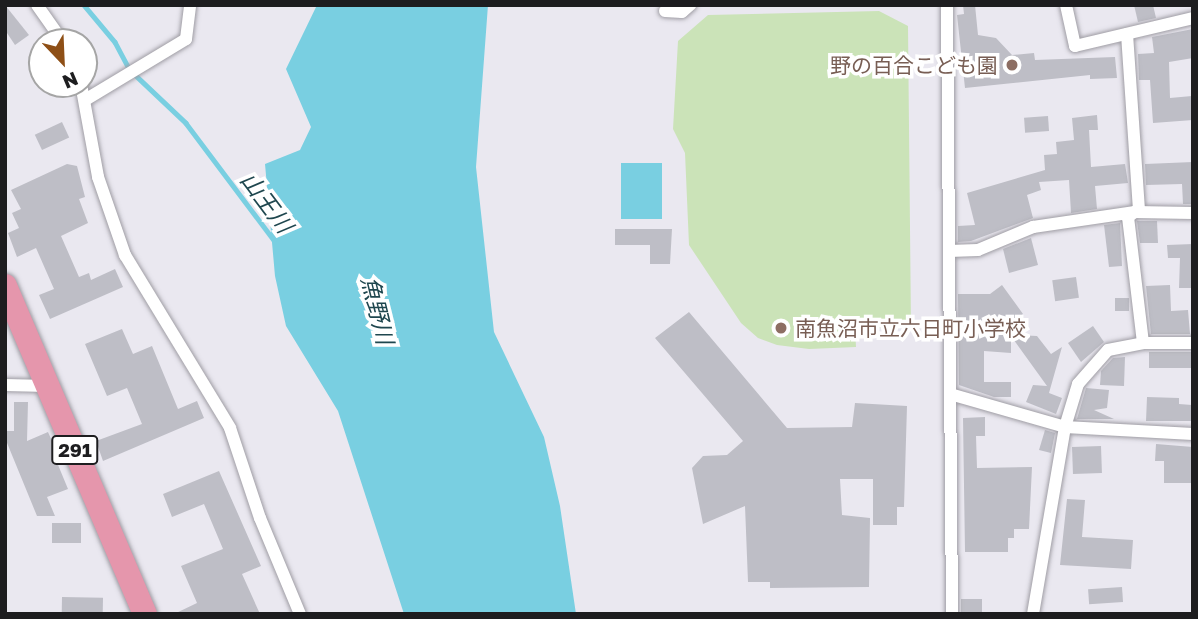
<!DOCTYPE html>
<html>
<head>
<meta charset="utf-8">
<style>
  body { margin:0 }
  #map { position:relative; width:1198px; height:619px; overflow:hidden; background:#eae8f0; font-family:"Golos Text","Noto Sans JP",sans-serif }
  div>[style] { position:absolute }
  .green>* { inset:0; background:#cbe3b8 }
  .water>* { inset:0; background:#79cfe1; transform-origin:0 0 }
  .stream>* { height:4.5px; margin:-2.25px; padding:0 2.25px; transform-origin:2.25px; border-radius:2.25px; background:#79cfe1 }
  .building>* { inset:0; background:#bebec6; transform-origin:0 0 }
  .roads { filter:drop-shadow(0 0 2px #9f9da4) drop-shadow(0 0 2px #9f9da4) }
  .street>* { height:12px; margin:-6px; padding:0 6px; transform-origin:6px; border-radius:6px; background:#fff }
  .highway>* { height:24px; margin:-12px; padding:0 12px; transform-origin:12px; border-radius:12px; background:#e596ac }
  .dots>* { width:19px; height:19px; translate:-50% -50%; box-sizing:border-box; border:4px solid #fff; border-radius:50% }
  span { translate:-50% -50%; white-space:nowrap; text-align:center; line-height:1.15; -webkit-text-stroke:7px #fff; paint-order:stroke }
  .shield-label span { padding:2px 5px; background:#fff; border:2px solid; border-radius:5px; -webkit-text-stroke-width:0 }
  .shield-label { font-size:19px; color:#1d1d1f; font-weight:700 }
  .education-label { font-size:21px; color:#785e54 }
  .right { translate:-100% -50%; text-align:right }
  .left { translate:0 -50%; text-align:left }
  .water-label { font-size:23px; color:#1f474f; font-style:italic }
  .frame { position:absolute; inset:0; border:7px solid #1d1d1f; pointer-events:none }
  .north { position:absolute; left:28px; top:28px; width:70px; height:70px; box-sizing:border-box; background:#fff; border:2px solid #a5a5a5; border-radius:50%; rotate:157deg; font-size:19px; font-weight:700; line-height:28px; text-align:center; color:#1d1d1f }
  .north::after { content:''; display:block; margin:auto; width:24px; height:32px; background:#8e4f16; clip-path:polygon(50% 0,100% 100%,50% 72%,0 100%) }
</style>
</head>
<body>
<div id="map">
  <div class="green">
    <div style="clip-path:polygon(879px 11px,908px 26px,911px 327px,855px 328px,856px 347px,809px 349px,777px 345px,758px 338px,741px 323px,689px 245px,685px 153px,673px 129px,678px 41px,708px 15px)"></div>
  </div>
  <div class="water">
    <div style="clip-path:polygon(317px 5px,488px 5px,476px 167px,494px 332px,544px 437px,560px 506px,576px 614px,404px 614px,338px 411px,286px 326px,275px 276px,265px 164px,300px 150px,311px 127px,286px 69px)"></div>
    <div style="left:621px;top:163px;width:41px;height:56px"></div>
  </div>
  <div class="stream">
    <div style="left:84px;top:5px;width:48px;rotate:50deg"></div>
    <div style="left:115px;top:42px;width:32px;rotate:62deg"></div>
    <div style="left:130px;top:70px;width:77px;rotate:43.4deg"></div>
    <div style="left:186px;top:123px;width:146px;rotate:53.1deg"></div>
  </div>
  <div class="building">
    <div style="clip-path:polygon(5px 5px,29px 35px,15px 45px,5px 30px)"></div>
    <div style="clip-path:polygon(963px 5px,975px 5px,978px 35px,996px 38px,1012px 55px,1034px 53px,1035px 60px,1115px 57px,1117px 78px,1090px 79px,1090px 75px,965px 88px,957px 15px,964px 14px)"></div>
    <div style="clip-path:polygon(1134px 5px,1153px 5px,1156px 18px,1138px 22px)"></div>
    <div style="clip-path:polygon(1193px 29px,1193px 58px,1169px 62px,1170px 98px,1192px 96px,1193px 120px,1153px 123px,1150px 80px,1139px 80px,1138px 54px,1154px 53px,1152px 37px)"></div>
    <div style="clip-path:polygon(1097px 115px,1098px 130px,1089px 130px,1091px 167px,1125px 164px,1128px 183px,1095px 186px,1097px 209px,1071px 213px,1069px 180px,1039px 182px,1041px 190px,1027px 195px,1033px 218px,971px 241px,958px 242px,958px 226px,975px 225px,967px 193px,1045px 170px,1044px 155px,1057px 154px,1056px 142px,1074px 140px,1072px 118px)"></div>
    <div style="left:1048px;top:116px;width:15px;height:24px;rotate:86deg"></div>
    <div style="left:62px;top:122px;width:17px;height:30px;rotate:65deg"></div>
    <div style="clip-path:polygon(1193px 162px,1193px 204px,1183px 204px,1182px 184px,1146px 185px,1145px 164px)"></div>
    <div style="clip-path:polygon(67px 164px,77px 166px,85px 197px,79px 199px,88px 223px,61px 236px,79px 277px,89px 273px,91px 280px,115px 269px,123px 287px,50px 319px,39px 295px,54px 289px,36px 248px,17px 257px,8px 233px,19px 228px,12px 213px,21px 209px,11px 190px)"></div>
    <div style="clip-path:polygon(1137px 221px,1157px 221px,1158px 243px,1140px 243px)"></div>
    <div style="clip-path:polygon(1120px 223px,1122px 266px,1109px 267px,1104px 225px)"></div>
    <div style="clip-path:polygon(615px 229px,672px 229px,670px 264px,650px 264px,650px 245px,615px 245px)"></div>
    <div style="clip-path:polygon(1031px 238px,1038px 265px,1009px 273px,1003px 249px)"></div>
    <div style="clip-path:polygon(1193px 244px,1193px 288px,1179px 288px,1180px 258px,1168px 258px,1167px 245px)"></div>
    <div style="left:1076px;top:277px;width:21px;height:24px;rotate:82deg"></div>
    <div style="clip-path:polygon(1002px 285px,1023px 314px,998px 334px,1037px 336px,1051px 354px,1062px 347px,1049px 393px,1062px 398px,1056px 414px,1026px 402px,1033px 385px,1047px 386px,1011px 336px,1011px 353px,984px 351px,984px 382px,1011px 382px,1011px 397px,994px 397px,959px 385px,958px 294px,990px 294px)"></div>
    <div style="clip-path:polygon(1170px 285px,1171px 311px,1188px 310px,1190px 334px,1151px 334px,1146px 286px)"></div>
    <div style="left:1115px;top:298px;width:14px;height:13px"></div>
    <div style="clip-path:polygon(689px 312px,787px 428px,852px 427px,855px 403px,907px 406px,904px 507px,897px 507px,897px 525px,873px 525px,873px 479px,840px 479px,842px 515px,870px 518px,869px 587px,770px 588px,770px 582px,748px 582px,745px 506px,703px 524px,692px 468px,703px 456px,727px 455px,743px 441px,655px 338px)"></div>
    <div style="clip-path:polygon(1093px 326px,1104px 342px,1081px 362px,1068px 343px)"></div>
    <div style="clip-path:polygon(122px 329px,133px 354px,152px 346px,178px 409px,197px 401px,204px 418px,103px 461px,96px 441px,142px 424px,127px 388px,107px 396px,85px 344px)"></div>
    <div style="left:1149px;top:352px;width:44px;height:16px"></div>
    <div style="clip-path:polygon(1125px 357px,1124px 386px,1100px 385px,1101px 371px,1113px 358px)"></div>
    <div style="clip-path:polygon(1086px 388px,1109px 390px,1107px 408px,1094px 410px,1114px 419px,1077px 419px)"></div>
    <div style="clip-path:polygon(1147px 397px,1179px 398px,1179px 404px,1192px 405px,1192px 421px,1146px 421px)"></div>
    <div style="clip-path:polygon(14px 402px,28px 402px,27px 441px,48px 432px,60px 459px,56px 460px,68px 489px,47px 497px,55px 516px,37px 516px,5px 438px,5px 431px,14px 431px)"></div>
    <div style="clip-path:polygon(985px 417px,985px 436px,976px 436px,977px 468px,1032px 467px,1029px 529px,1014px 529px,1014px 538px,1008px 538px,1008px 552px,965px 552px,963px 418px)"></div>
    <div style="clip-path:polygon(1045px 430px,1055px 433px,1051px 453px,1039px 450px)"></div>
    <div style="clip-path:polygon(1156px 444px,1193px 447px,1193px 483px,1164px 483px,1164px 461px,1155px 461px)"></div>
    <div style="left:1101px;top:446px;width:27px;height:29px;rotate:88deg"></div>
    <div style="clip-path:polygon(219px 471px,261px 566px,242px 574px,260px 614px,174px 614px,197px 603px,181px 566px,223px 549px,204px 504px,172px 517px,163px 494px)"></div>
    <div style="clip-path:polygon(1067px 499px,1085px 500px,1082px 537px,1133px 540px,1131px 569px,1060px 565px)"></div>
    <div style="left:52px;top:523px;width:29px;height:20px"></div>
    <div style="left:1122px;top:587px;width:15px;height:34px;rotate:86deg"></div>
    <div style="left:62px;top:597px;width:41px;height:17px;rotate:1deg"></div>
    <div style="left:961px;top:599px;width:21px;height:15px"></div>
  </div>
  <div class="roads">
    <div class="street">
      <div style="left:37px;top:5px;width:45px;rotate:54.9deg"></div>
      <div style="left:947px;top:5px;width:609px;rotate:89.53deg"></div>
      <div style="left:1066px;top:5px;width:42px;rotate:77.6deg"></div>
      <div style="left:1075px;top:46px;width:121px;rotate:-13.3deg"></div>
      <div style="left:665px;top:11px;width:17px;rotate:3deg"></div>
      <div style="left:682px;top:12px;width:11px;rotate:-41deg"></div>
      <div style="left:1127px;top:34px;width:175px;rotate:86.1deg"></div>
      <div style="left:1139px;top:209px;width:14px;rotate:144deg"></div>
      <div style="left:1128px;top:217px;width:127px;rotate:83.2deg"></div>
      <div style="left:81px;top:84px;width:95px;rotate:79.6deg"></div>
      <div style="left:98px;top:177px;width:83px;rotate:70.9deg"></div>
      <div style="left:125px;top:255px;width:202px;rotate:58.7deg"></div>
      <div style="left:230px;top:428px;width:95px;rotate:71.6deg"></div>
      <div style="left:260px;top:518px;width:104px;rotate:67.4deg"></div>
      <div style="left:85px;top:100px;width:118px;rotate:-31.1deg"></div>
      <div style="left:186px;top:39px;width:34px;rotate:-83deg"></div>
      <div style="left:949px;top:251px;width:29px;rotate:-2deg"></div>
      <div style="left:978px;top:250px;width:60px;rotate:-22.7deg"></div>
      <div style="left:1033px;top:227px;width:103px;rotate:-8.4deg"></div>
      <div style="left:1135px;top:212px;width:58px;rotate:1deg"></div>
      <div style="left:5px;top:385px;width:43px;rotate:1.3deg"></div>
      <div style="left:950px;top:394px;width:120px;rotate:16deg"></div>
      <div style="left:1065px;top:427px;width:128px;rotate:3.1deg"></div>
      <div style="left:1033px;top:614px;width:190px;rotate:-80.3deg"></div>
      <div style="left:1065px;top:427px;width:45px;rotate:-73.2deg"></div>
      <div style="left:1078px;top:384px;width:45px;rotate:-48.6deg"></div>
      <div style="left:1108px;top:350px;width:36px;rotate:-11deg"></div>
      <div style="left:1143px;top:343px;width:50px"></div>
    </div>
    <div class="highway">
      <div style="left:5px;top:286px;width:357px;rotate:66.9deg"></div>
    </div>
  </div>
  <div class="dots">
    <div style="left:1012px;top:65px;background:#8d6e63"></div>
    <div style="left:781px;top:328px;background:#8d6e63"></div>
  </div>
  <div class="shield-label">
    <span style="left:75px;top:450px">291</span>
  </div>
  <div class="education-label">
    <span class="right" style="left:998px;top:65px">野の百合こども園</span>
    <span class="left" style="left:795px;top:328px">南魚沼市立六日町小学校</span>
  </div>
  <div class="water-label">
    <span style="left:267px;top:202px;rotate:53deg">山王川</span>
    <span style="left:378px;top:310px;rotate:76deg">魚野川</span>
  </div>
  <div class="frame"></div>
  <div class="north">N</div>
</div>
</body>
</html>
